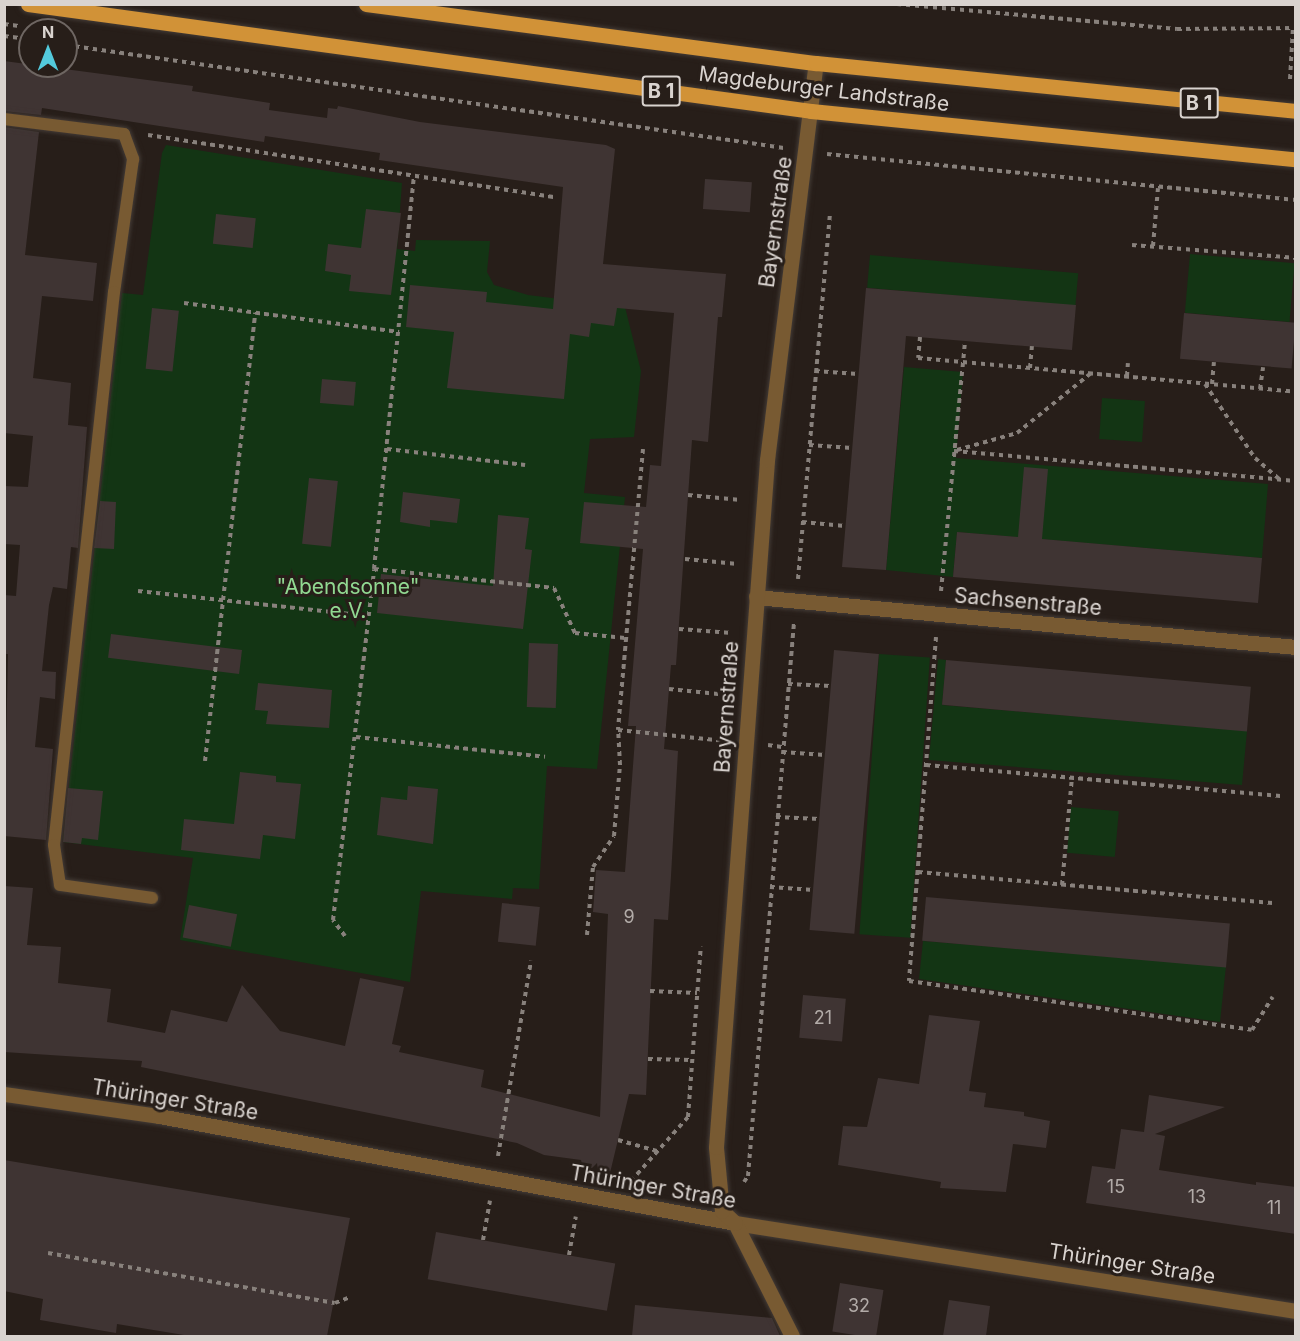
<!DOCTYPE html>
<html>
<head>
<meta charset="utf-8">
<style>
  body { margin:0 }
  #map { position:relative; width:1300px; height:1341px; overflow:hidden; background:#271e19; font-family:Inter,sans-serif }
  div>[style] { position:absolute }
  .green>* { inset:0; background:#133514; transform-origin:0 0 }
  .building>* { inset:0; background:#3f3433; transform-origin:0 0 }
  .path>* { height:4px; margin-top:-2px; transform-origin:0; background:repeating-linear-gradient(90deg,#88817c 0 4.5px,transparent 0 9px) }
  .roads { filter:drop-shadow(0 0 2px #433b36) drop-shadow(0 0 2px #433b36) }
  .service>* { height:12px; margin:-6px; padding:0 6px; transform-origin:6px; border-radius:6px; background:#785a32 }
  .minor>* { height:15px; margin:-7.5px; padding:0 7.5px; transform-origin:7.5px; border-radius:7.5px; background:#785a32 }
  .primary>* { height:15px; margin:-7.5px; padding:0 7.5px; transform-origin:7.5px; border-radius:7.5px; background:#d19237 }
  span { translate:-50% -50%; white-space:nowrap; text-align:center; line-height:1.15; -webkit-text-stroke:6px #271e19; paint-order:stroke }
  .number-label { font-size:18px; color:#b2aba8 }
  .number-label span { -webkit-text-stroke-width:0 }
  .shield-label span { padding:2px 4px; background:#271e19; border:2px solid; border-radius:4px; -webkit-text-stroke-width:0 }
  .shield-label { font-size:20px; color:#d9d3cf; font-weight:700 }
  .street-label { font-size:21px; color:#d9d3cf }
  .park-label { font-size:21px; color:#91d891 }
  .frame { position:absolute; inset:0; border:6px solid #d9d3cf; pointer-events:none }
  .north { position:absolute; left:18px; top:18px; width:60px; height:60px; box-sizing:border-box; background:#271e19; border:2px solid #6e6662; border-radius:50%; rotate:0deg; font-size:16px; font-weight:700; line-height:24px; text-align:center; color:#d9d3cf }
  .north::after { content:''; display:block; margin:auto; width:21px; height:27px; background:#53cadc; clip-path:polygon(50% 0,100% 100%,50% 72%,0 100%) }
</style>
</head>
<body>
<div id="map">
  <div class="green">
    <div style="clip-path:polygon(166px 145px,402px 183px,397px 249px,415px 251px,416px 240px,490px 241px,487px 272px,494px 285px,528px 295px,625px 307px,641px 371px,634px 437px,590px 439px,584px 493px,625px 497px,597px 769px,547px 766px,539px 889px,513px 888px,512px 899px,421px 891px,410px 982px,180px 940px,193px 858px,63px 842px,122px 293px,143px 295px,162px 153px)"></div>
    <div style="left:1190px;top:254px;width:105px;height:59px;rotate:5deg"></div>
    <div style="left:870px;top:255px;width:209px;height:33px;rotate:5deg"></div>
    <div style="clip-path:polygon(904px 367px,963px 372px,956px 458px,1268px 484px,1262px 558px,957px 532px,953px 577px,886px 570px)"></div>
    <div style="left:1102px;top:398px;width:43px;height:41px;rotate:4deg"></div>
    <div style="left:879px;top:654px;width:51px;height:281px;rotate:4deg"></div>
    <div style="clip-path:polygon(938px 659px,946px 660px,942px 705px,1247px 731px,1242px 785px,929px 760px)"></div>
    <div style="left:1071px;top:807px;width:48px;height:46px;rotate:5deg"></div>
    <div style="clip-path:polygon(923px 941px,1226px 966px,1220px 1022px,919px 979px)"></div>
  </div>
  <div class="building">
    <div style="clip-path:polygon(4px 61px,193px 86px,192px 91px,270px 103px,269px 110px,327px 118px,328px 108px,337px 109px,338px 106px,420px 122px,606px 145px,615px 149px,603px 264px,726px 274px,722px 317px,718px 317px,708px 442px,692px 440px,676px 665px,671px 665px,664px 749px,678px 751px,671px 876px,668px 920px,654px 919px,646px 1095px,629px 1094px,610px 1173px,598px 1171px,597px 1163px,585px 1175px,581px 1160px,544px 1155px,517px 1143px,141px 1067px,142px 1061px,4px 1052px,4px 886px,33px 888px,27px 945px,61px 947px,58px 983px,111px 989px,107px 1022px,165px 1033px,171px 1010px,227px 1022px,242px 985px,280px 1031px,345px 1046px,360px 978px,404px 987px,392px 1044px,401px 1046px,399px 1052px,484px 1070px,481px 1087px,600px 1117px,608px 914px,593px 912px,596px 870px,625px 872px,636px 726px,628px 726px,643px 549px,580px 543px,584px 502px,646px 507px,650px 465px,661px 466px,674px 313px,617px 308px,614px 326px,591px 323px,589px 337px,570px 334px,564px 399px,447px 388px,454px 332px,406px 327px,410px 285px,487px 292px,486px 302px,553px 309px,563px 187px,379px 160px,380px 153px,265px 136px,264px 142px,42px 108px,41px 115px,4px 111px)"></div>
    <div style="clip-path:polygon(4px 127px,39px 132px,25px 255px,97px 263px,93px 301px,42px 296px,33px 378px,71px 383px,68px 425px,87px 427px,78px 548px,71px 547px,67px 589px,53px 587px,49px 605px,42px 671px,56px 672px,55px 699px,40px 697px,35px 747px,53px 749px,46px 840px,4px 836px,8px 654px,4px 654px,4px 595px,16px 596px,20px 545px,4px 544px,4px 486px,28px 487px,33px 436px,4px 433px)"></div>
    <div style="left:705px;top:179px;width:47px;height:30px;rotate:4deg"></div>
    <div style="clip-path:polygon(366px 209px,401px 213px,391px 295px,349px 291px,351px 275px,325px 271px,328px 244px,361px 248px)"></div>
    <div style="left:216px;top:214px;width:40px;height:30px;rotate:6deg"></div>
    <div style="clip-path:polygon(866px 288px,1076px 305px,1072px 350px,906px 336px,886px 570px,842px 567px)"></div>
    <div style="left:152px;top:308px;width:27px;height:61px;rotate:6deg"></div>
    <div style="left:1184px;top:313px;width:112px;height:46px;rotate:5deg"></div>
    <div style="left:322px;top:379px;width:34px;height:24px;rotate:5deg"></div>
    <div style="clip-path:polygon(1024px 467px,1048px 469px,1042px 539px,1262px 558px,1258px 603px,953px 577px,957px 532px,1018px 537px)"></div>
    <div style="left:309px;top:478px;width:29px;height:66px;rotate:6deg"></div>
    <div style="clip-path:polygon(403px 492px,460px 499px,457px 523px,430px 520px,430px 527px,400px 522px)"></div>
    <div style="clip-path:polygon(100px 501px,116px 502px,114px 549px,94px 548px)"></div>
    <div style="clip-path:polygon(498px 515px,529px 518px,525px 549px,532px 550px,523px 629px,377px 613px,381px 574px,493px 586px)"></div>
    <div style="left:111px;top:634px;width:132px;height:24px;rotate:7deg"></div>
    <div style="left:529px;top:643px;width:29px;height:64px;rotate:2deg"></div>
    <div style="left:834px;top:650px;width:45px;height:281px;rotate:5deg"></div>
    <div style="left:946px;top:660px;width:306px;height:45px;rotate:5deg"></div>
    <div style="clip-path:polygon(258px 683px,332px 690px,329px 728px,266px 724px,268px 711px,255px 710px)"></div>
    <div style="clip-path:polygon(240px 772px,276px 776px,276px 782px,301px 784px,295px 839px,263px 835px,260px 859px,181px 850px,184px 819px,234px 824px)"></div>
    <div style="clip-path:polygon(408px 786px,438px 789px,433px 844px,377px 835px,381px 797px,407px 800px)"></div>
    <div style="clip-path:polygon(68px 788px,103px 791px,98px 840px,82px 838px,81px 844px,63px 842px)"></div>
    <div style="left:926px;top:897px;width:305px;height:44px;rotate:5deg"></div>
    <div style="left:502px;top:903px;width:38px;height:39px;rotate:6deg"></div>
    <div style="left:189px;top:905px;width:49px;height:33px;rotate:11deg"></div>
    <div style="left:803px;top:995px;width:43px;height:43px;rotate:5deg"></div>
    <div style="clip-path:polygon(929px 1015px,980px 1021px,969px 1091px,986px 1093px,984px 1107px,1024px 1112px,1024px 1116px,1050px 1121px,1046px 1148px,1013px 1144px,1006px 1192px,940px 1188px,941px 1182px,838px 1165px,843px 1126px,867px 1127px,878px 1078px,919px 1084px)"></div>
    <div style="clip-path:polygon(1149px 1095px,1225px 1107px,1155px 1134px,1165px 1136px,1159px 1170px,1256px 1185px,1256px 1182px,1296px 1187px,1296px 1234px,1086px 1203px,1092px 1166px,1115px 1169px,1121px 1129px,1144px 1132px)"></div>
    <div style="clip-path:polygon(4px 1160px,350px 1218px,327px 1336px,190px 1336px,117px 1324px,116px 1333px,40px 1320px,43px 1299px,4px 1291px)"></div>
    <div style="left:436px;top:1232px;width:182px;height:48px;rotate:10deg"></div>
    <div style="left:840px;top:1283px;width:44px;height:49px;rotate:9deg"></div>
    <div style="clip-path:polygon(949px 1300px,990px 1306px,986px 1336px,943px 1336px)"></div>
    <div style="clip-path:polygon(635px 1305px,772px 1318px,780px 1336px,632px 1336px)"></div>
  </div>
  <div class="path">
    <div style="left:897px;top:4px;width:281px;rotate:5.1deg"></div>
    <div style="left:1177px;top:29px;width:119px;rotate:-0.5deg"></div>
    <div style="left:4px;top:24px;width:15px;rotate:8deg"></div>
    <div style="left:4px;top:36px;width:26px;rotate:7deg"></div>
    <div style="left:66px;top:45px;width:725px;rotate:8.16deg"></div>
    <div style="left:1290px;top:79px;width:52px;rotate:-86.7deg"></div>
    <div style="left:148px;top:135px;width:410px;rotate:8.7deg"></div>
    <div style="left:827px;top:154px;width:471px;rotate:5.6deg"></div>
    <div style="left:1132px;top:245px;width:165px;rotate:4.5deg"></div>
    <div style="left:1153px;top:246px;width:58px;rotate:-85.1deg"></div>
    <div style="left:184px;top:303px;width:217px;rotate:7.7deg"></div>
    <div style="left:920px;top:337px;width:21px;rotate:95deg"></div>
    <div style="left:918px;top:358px;width:380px;rotate:5.1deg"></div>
    <div style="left:1030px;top:368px;width:22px;rotate:-85deg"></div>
    <div style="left:815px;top:371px;width:43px;rotate:4deg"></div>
    <div style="left:1127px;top:376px;width:13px;rotate:-86deg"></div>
    <div style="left:1205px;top:384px;width:89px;rotate:56deg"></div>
    <div style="left:1255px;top:458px;width:32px;rotate:41deg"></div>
    <div style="left:1212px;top:384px;width:22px;rotate:-85deg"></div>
    <div style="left:1260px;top:389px;width:22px;rotate:-82deg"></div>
    <div style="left:809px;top:445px;width:43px;rotate:4deg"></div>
    <div style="left:387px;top:449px;width:139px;rotate:6.6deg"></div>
    <div style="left:643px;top:449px;width:282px;rotate:95.1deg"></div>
    <div style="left:618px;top:730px;width:108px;rotate:5.9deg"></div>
    <div style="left:957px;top:450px;width:62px;rotate:-15.8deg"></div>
    <div style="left:1017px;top:433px;width:95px;rotate:-39deg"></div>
    <div style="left:954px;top:451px;width:343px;rotate:5deg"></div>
    <div style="left:688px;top:495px;width:53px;rotate:5.4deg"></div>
    <div style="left:802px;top:522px;width:43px;rotate:5.3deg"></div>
    <div style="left:685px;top:559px;width:53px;rotate:5.4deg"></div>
    <div style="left:374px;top:569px;width:393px;rotate:-84.2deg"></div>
    <div style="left:798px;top:579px;width:366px;rotate:-85deg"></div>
    <div style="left:138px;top:591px;width:232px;rotate:6.2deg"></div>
    <div style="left:941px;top:591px;width:251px;rotate:-84.5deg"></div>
    <div style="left:679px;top:629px;width:53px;rotate:4.3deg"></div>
    <div style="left:936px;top:637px;width:345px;rotate:94.5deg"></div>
    <div style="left:909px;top:981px;width:346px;rotate:8.1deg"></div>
    <div style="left:1252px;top:1030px;width:39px;rotate:-58deg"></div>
    <div style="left:788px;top:684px;width:43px;rotate:2.7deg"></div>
    <div style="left:669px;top:689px;width:59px;rotate:5.8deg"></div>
    <div style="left:356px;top:737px;width:190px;rotate:6deg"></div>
    <div style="left:768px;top:745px;width:14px;rotate:8deg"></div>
    <div style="left:782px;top:752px;width:43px;rotate:4deg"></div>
    <div style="left:205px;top:761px;width:451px;rotate:-83.6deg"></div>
    <div style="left:926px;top:765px;width:358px;rotate:5deg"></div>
    <div style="left:776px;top:817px;width:44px;rotate:2.6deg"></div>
    <div style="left:918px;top:872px;width:356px;rotate:5deg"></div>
    <div style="left:1062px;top:885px;width:108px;rotate:-84.7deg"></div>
    <div style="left:770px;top:887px;width:44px;rotate:3.9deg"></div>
    <div style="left:587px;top:935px;width:68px;rotate:-85deg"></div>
    <div style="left:593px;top:867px;width:37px;rotate:-56deg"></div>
    <div style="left:614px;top:836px;width:71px;rotate:-85.2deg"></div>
    <div style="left:620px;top:765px;width:35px;rotate:-93deg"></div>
    <div style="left:345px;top:936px;width:20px;rotate:-127deg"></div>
    <div style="left:333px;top:920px;width:353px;rotate:-83.3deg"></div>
    <div style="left:374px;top:569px;width:181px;rotate:6deg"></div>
    <div style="left:554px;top:588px;width:50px;rotate:65deg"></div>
    <div style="left:575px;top:633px;width:50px;rotate:5.7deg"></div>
    <div style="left:650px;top:991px;width:47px;rotate:2.4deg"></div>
    <div style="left:648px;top:1059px;width:44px;rotate:1.3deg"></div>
    <div style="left:618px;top:1140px;width:41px;rotate:15.8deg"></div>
    <div style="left:498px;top:1156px;width:198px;rotate:-80.4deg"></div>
    <div style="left:631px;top:1181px;width:86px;rotate:-48.3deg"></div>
    <div style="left:688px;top:1117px;width:171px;rotate:-85.7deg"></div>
    <div style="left:744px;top:1182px;width:7px;rotate:-56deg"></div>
    <div style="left:748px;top:1176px;width:556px;rotate:-85.25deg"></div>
    <div style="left:483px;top:1240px;width:40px;rotate:-80deg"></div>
    <div style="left:48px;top:1253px;width:291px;rotate:9.9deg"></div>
    <div style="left:335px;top:1303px;width:14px;rotate:-21deg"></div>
    <div style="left:569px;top:1255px;width:39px;rotate:-80deg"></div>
  </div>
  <div class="roads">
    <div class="service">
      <div style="left:4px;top:119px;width:121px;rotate:7.1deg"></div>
      <div style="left:124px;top:134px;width:27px;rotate:70deg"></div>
      <div style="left:133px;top:159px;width:134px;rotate:98.1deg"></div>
      <div style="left:114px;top:292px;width:556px;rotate:96.19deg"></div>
      <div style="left:54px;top:845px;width:40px;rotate:81.5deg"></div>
      <div style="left:60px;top:885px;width:93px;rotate:8deg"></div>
    </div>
    <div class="minor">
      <div style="left:756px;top:597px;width:542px;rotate:5.29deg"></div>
      <div style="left:4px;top:1094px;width:157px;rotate:8.1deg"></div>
      <div style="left:159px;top:1116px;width:586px;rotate:10.52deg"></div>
      <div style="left:735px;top:1223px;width:568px;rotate:8.91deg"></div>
      <div style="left:792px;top:1336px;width:127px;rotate:-116.8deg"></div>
      <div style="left:735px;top:1223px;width:18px;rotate:-137deg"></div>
      <div style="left:722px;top:1211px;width:64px;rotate:-95.4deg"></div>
      <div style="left:716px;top:1147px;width:689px;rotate:-85.75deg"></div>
      <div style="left:767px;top:460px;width:400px;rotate:-83deg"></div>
    </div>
    <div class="primary">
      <div style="left:28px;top:4px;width:790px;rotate:7.78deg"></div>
      <div style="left:811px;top:111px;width:487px;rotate:5.7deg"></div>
      <div style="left:366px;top:4px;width:454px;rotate:7.5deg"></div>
      <div style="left:816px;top:63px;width:482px;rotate:5.7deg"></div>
    </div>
  </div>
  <div class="number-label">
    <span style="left:629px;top:917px">9</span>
    <span style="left:823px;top:1018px">21</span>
    <span style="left:1116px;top:1187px">15</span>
    <span style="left:1197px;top:1197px">13</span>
    <span style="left:1274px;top:1208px">11</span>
    <span style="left:859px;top:1306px">32</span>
  </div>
  <div class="shield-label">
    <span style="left:661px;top:91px">B 1</span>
    <span style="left:1199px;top:103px">B 1</span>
  </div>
  <div class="street-label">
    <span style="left:824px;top:89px;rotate:7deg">Magdeburger Landstraße</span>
    <span style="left:776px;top:222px;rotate:-82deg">Bayernstraße</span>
    <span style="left:1028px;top:602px;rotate:5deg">Sachsenstraße</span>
    <span style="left:727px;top:707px;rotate:-86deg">Bayernstraße</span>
    <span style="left:175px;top:1100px;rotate:9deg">Thüringer Straße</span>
    <span style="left:653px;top:1187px;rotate:10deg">Thüringer Straße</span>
    <span style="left:1132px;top:1264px;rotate:9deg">Thüringer Straße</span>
  </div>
  <div class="park-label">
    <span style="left:348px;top:599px">"Abendsonne"<br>e.V.</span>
  </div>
  <div class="frame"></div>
  <div class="north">N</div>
</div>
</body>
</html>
